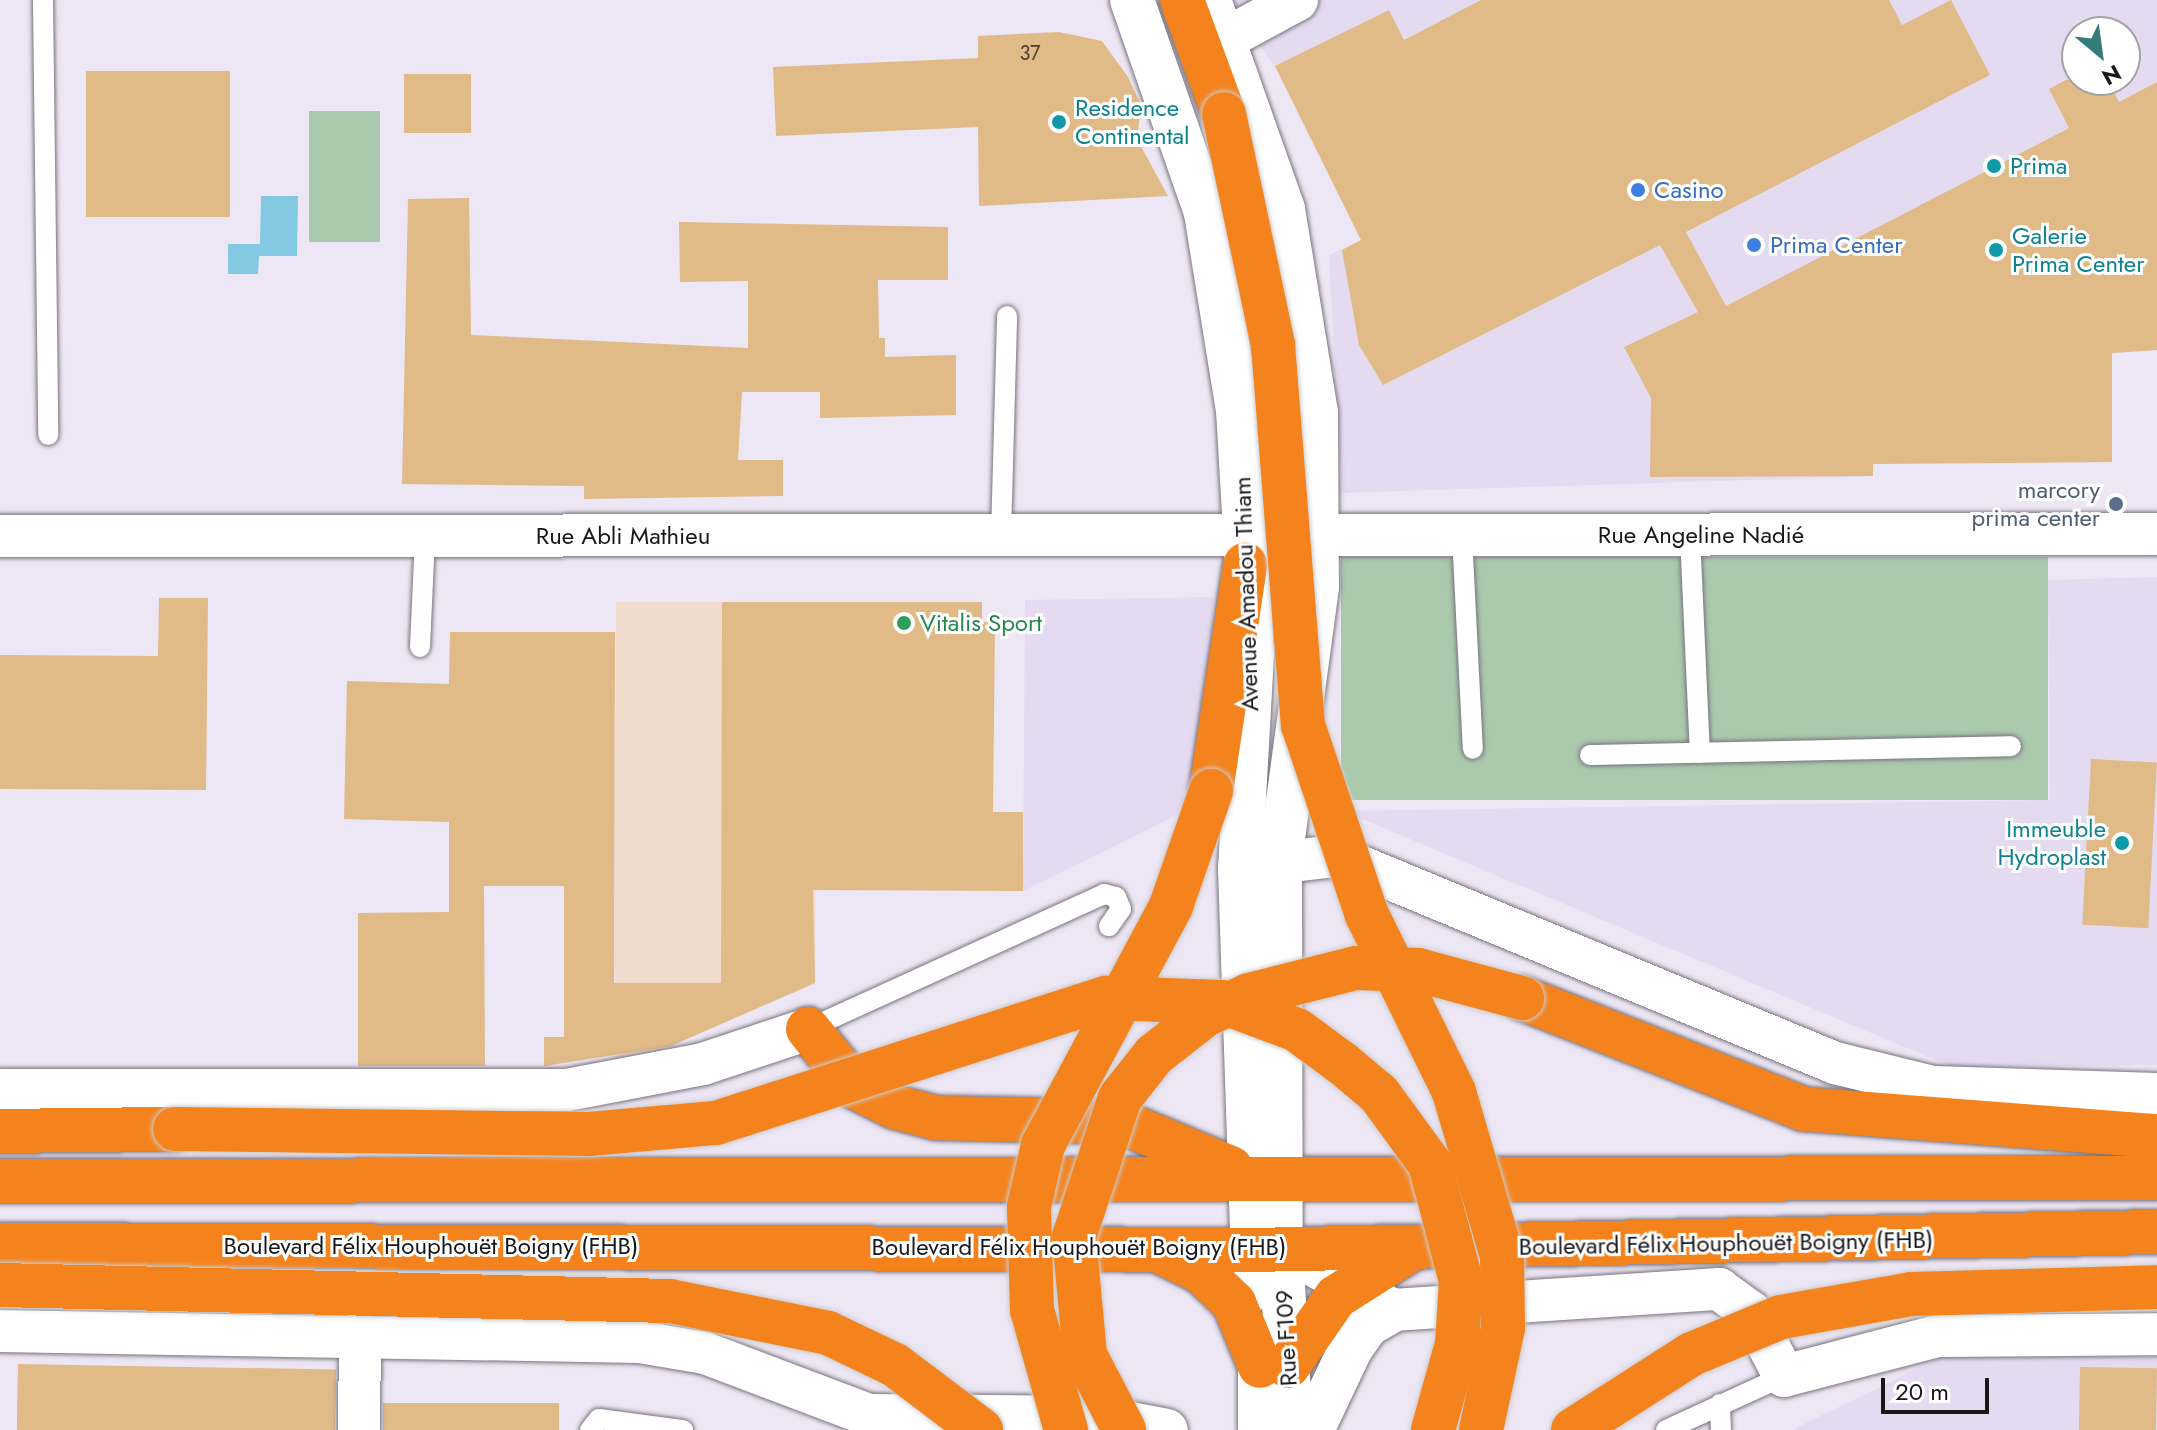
<!DOCTYPE html>
<html>
<head>
<meta charset="utf-8">
<style>
  body { margin:0 }
  #map { position:relative; width:2157px; height:1430px; overflow:hidden; background:#ede6f4; font-family:Jost,sans-serif }
  div>[style] { position:absolute }
  .built>* { inset:0; background:#e5dbf0 }
  .industrial>* { inset:0; background:#f0dbcd }
  .green>* { inset:0; background:#aac9ad; transform-origin:0 0 }
  .water>* { inset:0; background:#83c9e4 }
  .building>* { inset:0; background:#e0ba87; transform-origin:0 0 }
  .roads { filter:drop-shadow(0 0 2px #79737f) drop-shadow(0 0 2px #79737f) }
  .lane>* { height:20px; margin:-10px; padding:0 10px; transform-origin:10px; border-radius:10px; background:#fff }
  .street>* { height:42px; margin:-21px; padding:0 21px; transform-origin:21px; border-radius:21px; background:#fff }
  .secondary>* { height:44px; margin:-22px; padding:0 22px; transform-origin:22px; border-radius:22px; background:#fff }
  .highway>* { height:44px; margin:-22px; padding:0 22px; transform-origin:22px; border-radius:22px; background:#f4831e }
  .bridges { filter:drop-shadow(0 0 2px #cccccd) drop-shadow(0 0 2px #cccccd) }
  .highway-bridge>* { height:44px; margin:-22px; padding:0 22px; transform-origin:22px; border-radius:22px; background:#f4831e }
  .dots>* { width:22px; height:22px; translate:-50% -50%; box-sizing:border-box; border:4px solid #fff; border-radius:50% }
  span { translate:-50% -50%; white-space:nowrap; text-align:center; line-height:1.15; -webkit-text-stroke:6px #fff; paint-order:stroke }
  .number-label { font-size:20px; color:#4a3f36 }
  .number-label span { -webkit-text-stroke-width:0 }
  .culture-label { font-size:24px; color:#0d838f }
  .left { translate:0 -50%; text-align:left }
  .right { translate:-100% -50%; text-align:right }
  .shop-label { font-size:24px; color:#366cbe }
  .service-label { font-size:24px; color:#4e5e75 }
  .street-label { font-size:24px; color:#18161b }
  .leisure-label { font-size:24px; color:#27864d }
  .north { position:absolute; left:2061px; top:16px; width:80px; height:80px; box-sizing:border-box; background:#fff; border:2px solid #a3a2a4; border-radius:50%; rotate:151deg; font-size:22px; font-weight:700; line-height:32px; text-align:center; color:#18161b }
  .north::after { content:''; display:block; margin:auto; width:28px; height:36px; background:#337c7a; clip-path:polygon(50% 0,100% 100%,50% 72%,0 100%) }
  .scale { position:absolute; left:1881px; top:1378px; width:108px; height:36px; box-sizing:border-box; border:4px solid #18161b; border-top:0; padding-left:10px; font-size:24px; line-height:28px; white-space:nowrap; color:#18161b; -webkit-text-stroke:6px #fff; paint-order:stroke }
</style>
</head>
<body>
<div id="map">
  <div class="built">
    <div style="clip-path:polygon(evenodd,1227px 0,2157px 0,2157px 350px,1874px 371px,1873px 476px,1341px 493px,1329px 255px,1361px 240px,1275px 67px,1227px 0,2077px 32px,2125px 32px,2125px 80px,2077px 80px,2077px 32px)"></div>
    <div style="clip-path:polygon(2157px 577px,2157px 1065px,1952px 1067px,1343px 811px,2050px 800px,2048px 580px)"></div>
    <div style="clip-path:polygon(1213px 597px,1214px 722px,1199px 804px,1023px 891px,1025px 600px)"></div>
    <div style="clip-path:polygon(1941px 1357px,2157px 1357px,2157px 1430px,1792px 1430px)"></div>
  </div>
  <div class="industrial">
    <div style="clip-path:polygon(616px 602px,816px 602px,815px 983px,614px 1070px)"></div>
  </div>
  <div class="green">
    <div style="left:309px;top:111px;width:71px;height:131px"></div>
    <div style="left:2048px;top:557px;width:243px;height:707px;rotate:90deg"></div>
  </div>
  <div class="water">
    <div style="clip-path:polygon(261px 196px,298px 196px,297px 256px,259px 256px,258px 274px,228px 274px,228px 244px,260px 244px)"></div>
  </div>
  <div class="building">
    <div style="clip-path:polygon(1481px 0,1889px 0,1902px 25px,1951px 0,1990px 75px,1686px 232px,1726px 306px,2069px 128px,2049px 89px,2066px 80px,2108px 80px,2119px 102px,2157px 82px,2157px 350px,2112px 353px,2112px 462px,1873px 464px,1873px 476px,1650px 477px,1651px 398px,1624px 347px,1698px 312px,1660px 245px,1383px 385px,1359px 345px,1342px 250px,1361px 240px,1275px 66px,1389px 10px,1404px 40px)"></div>
    <div style="clip-path:polygon(1059px 32px,1102px 41px,1128px 77px,1141px 105px,1137px 139px,1168px 196px,979px 206px,978px 127px,776px 136px,773px 67px,978px 58px,978px 36px)"></div>
    <div style="left:86px;top:71px;width:144px;height:146px"></div>
    <div style="left:404px;top:74px;width:67px;height:59px"></div>
    <div style="clip-path:polygon(469px 198px,471px 335px,748px 348px,748px 281px,680px 282px,679px 222px,948px 227px,948px 280px,878px 280px,879px 338px,885px 338px,885px 357px,956px 355px,956px 415px,820px 418px,820px 392px,742px 392px,738px 460px,783px 460px,783px 496px,584px 499px,584px 486px,402px 484px,408px 199px)"></div>
    <div style="clip-path:polygon(159px 598px,208px 598px,206px 790px,0 789px,0 655px,158px 656px)"></div>
    <div style="clip-path:polygon(722px 602px,982px 602px,982px 622px,995px 622px,993px 812px,1023px 812px,1023px 891px,813px 890px,815px 983px,671px 1046px,544px 1066px,544px 1037px,564px 1037px,564px 886px,484px 886px,485px 1066px,358px 1066px,358px 913px,449px 912px,449px 822px,344px 819px,347px 681px,449px 684px,450px 632px,615px 632px,614px 983px,721px 983px)"></div>
    <div style="left:2091px;top:759px;width:66px;height:166px;rotate:3deg"></div>
    <div style="left:18px;top:1364px;width:318px;height:66px;rotate:1deg"></div>
    <div style="left:2080px;top:1367px;width:77px;height:63px;rotate:1deg"></div>
    <div style="left:383px;top:1403px;width:176px;height:27px"></div>
  </div>
  <div class="roads">
    <div class="lane">
      <div style="left:43px;top:0;width:435px;rotate:89.3deg"></div>
      <div style="left:1001px;top:535px;width:219px;rotate:-88.4deg"></div>
      <div style="left:1462px;top:535px;width:214px;rotate:87.1deg"></div>
      <div style="left:1690px;top:535px;width:218px;rotate:87.4deg"></div>
      <div style="left:420px;top:647px;width:110px;rotate:-87.4deg"></div>
      <div style="left:1590px;top:755px;width:421px;rotate:-1.2deg"></div>
      <div style="left:808px;top:1029px;width:325px;rotate:-24.5deg"></div>
      <div style="left:1104px;top:894px;width:12px;rotate:14deg"></div>
      <div style="left:1116px;top:897px;width:13px;rotate:67deg"></div>
      <div style="left:1121px;top:909px;width:21px;rotate:125deg"></div>
      <div style="left:1720px;top:1404px;width:26px;rotate:88deg"></div>
      <div style="left:590px;top:1430px;width:14px;rotate:-51deg"></div>
      <div style="left:599px;top:1419px;width:85px;rotate:7.5deg"></div>
      <div style="left:1666px;top:1430px;width:130px;rotate:-24.6deg"></div>
    </div>
    <div class="street">
      <div style="left:1225px;top:39px;width:82px;rotate:-28.4deg"></div>
      <div style="left:0;top:536px;width:2157px;rotate:-0.05deg"></div>
      <div style="left:1247px;top:866px;width:89px;rotate:-6.5deg"></div>
      <div style="left:1335px;top:856px;width:541px;rotate:22.49deg"></div>
      <div style="left:1835px;top:1063px;width:101px;rotate:13.8deg"></div>
      <div style="left:1933px;top:1087px;width:224px;rotate:1.8deg"></div>
      <div style="left:0;top:1090px;width:567px"></div>
      <div style="left:567px;top:1090px;width:138px;rotate:-10.8deg"></div>
      <div style="left:703px;top:1064px;width:111px;rotate:-18.4deg"></div>
      <div style="left:1281px;top:1247px;width:129px;rotate:29.4deg"></div>
      <div style="left:1393px;top:1310px;width:327px;rotate:-3.7deg"></div>
      <div style="left:1719px;top:1289px;width:39px;rotate:36deg"></div>
      <div style="left:1751px;top:1312px;width:72px;rotate:62.7deg"></div>
      <div style="left:1784px;top:1376px;width:159px;rotate:-14.6deg"></div>
      <div style="left:1938px;top:1336px;width:219px;rotate:-0.5deg"></div>
      <div style="left:0;top:1331px;width:640px;rotate:0.98deg"></div>
      <div style="left:640px;top:1342px;width:66px;rotate:9.6deg"></div>
      <div style="left:705px;top:1353px;width:175px;rotate:20.7deg"></div>
      <div style="left:869px;top:1415px;width:231px;rotate:0.5deg"></div>
      <div style="left:1100px;top:1417px;width:68px;rotate:11deg"></div>
      <div style="left:359px;top:1430px;width:97px;rotate:-89.4deg"></div>
    </div>
    <div class="secondary">
      <div style="left:1132px;top:0;width:225px;rotate:70.8deg"></div>
      <div style="left:1206px;top:213px;width:200px;rotate:80.8deg"></div>
      <div style="left:1238px;top:410px;width:245px;rotate:86.7deg"></div>
      <div style="left:1252px;top:655px;width:213px;rotate:93.2deg"></div>
      <div style="left:1240px;top:868px;width:421px;rotate:88.1deg"></div>
      <div style="left:1209px;top:0;width:222px;rotate:70.5deg"></div>
      <div style="left:1283px;top:209px;width:207px;rotate:80.8deg"></div>
      <div style="left:1316px;top:413px;width:174px;rotate:89.7deg"></div>
      <div style="left:1317px;top:587px;width:275px;rotate:97.7deg"></div>
      <div style="left:1280px;top:859px;width:388px;rotate:89.9deg"></div>
      <div style="left:1281px;top:1247px;width:183px;rotate:86.9deg"></div>
      <div style="left:1260px;top:1430px;width:69px;rotate:-90deg"></div>
      <div style="left:1312px;top:1430px;width:91px;rotate:-64.6deg"></div>
      <div style="left:1351px;top:1348px;width:28px;rotate:-55deg"></div>
      <div style="left:1367px;top:1325px;width:30px;rotate:-30deg"></div>
    </div>
    <div class="highway">
      <div style="left:1182px;top:0;width:121px;rotate:69.8deg"></div>
      <div style="left:1211px;top:791px;width:229px;rotate:-81.4deg"></div>
      <div style="left:1522px;top:998px;width:303px;rotate:21.5deg"></div>
      <div style="left:1804px;top:1109px;width:354px;rotate:4.4deg"></div>
      <div style="left:808px;top:1029px;width:75px;rotate:51deg"></div>
      <div style="left:855px;top:1087px;width:45px;rotate:26.6deg"></div>
      <div style="left:895px;top:1107px;width:43px;rotate:14.7deg"></div>
      <div style="left:937px;top:1118px;width:184px;rotate:1.2deg"></div>
      <div style="left:1121px;top:1122px;width:119px;rotate:22.7deg"></div>
      <div style="left:0;top:1131px;width:175px;rotate:-0.7deg"></div>
      <div style="left:0;top:1181px;width:2157px;rotate:-0.08deg"></div>
      <div style="left:0;top:1245px;width:1250px;rotate:0.23deg"></div>
      <div style="left:1250px;top:1250px;width:907px;rotate:-1.14deg"></div>
      <div style="left:1159px;top:1251px;width:48px;rotate:26deg"></div>
      <div style="left:1202px;top:1272px;width:45px;rotate:44.1deg"></div>
      <div style="left:1234px;top:1303px;width:68px;rotate:67.6deg"></div>
      <div style="left:1288px;top:1366px;width:84px;rotate:-55.2deg"></div>
      <div style="left:1336px;top:1297px;width:91px;rotate:-32.5deg"></div>
    </div>
  </div>
  <div class="bridges">
    <div class="highway-bridge">
      <div style="left:1224px;top:114px;width:236px;rotate:78deg"></div>
      <div style="left:1273px;top:345px;width:381px;rotate:85.5deg"></div>
      <div style="left:1303px;top:725px;width:200px;rotate:71.4deg"></div>
      <div style="left:1367px;top:915px;width:197px;rotate:63.8deg"></div>
      <div style="left:1454px;top:1092px;width:171px;rotate:73.7deg"></div>
      <div style="left:1502px;top:1256px;width:72px;rotate:89.2deg"></div>
      <div style="left:1503px;top:1328px;width:104px;rotate:102.2deg"></div>
      <div style="left:175px;top:1129px;width:414px;rotate:0.7deg"></div>
      <div style="left:589px;top:1134px;width:127px;rotate:-5deg"></div>
      <div style="left:716px;top:1123px;width:410px;rotate:-17.8deg"></div>
      <div style="left:1106px;top:998px;width:116px;rotate:2deg"></div>
      <div style="left:1222px;top:1002px;width:80px;rotate:20.5deg"></div>
      <div style="left:1297px;top:1030px;width:56px;rotate:36.3deg"></div>
      <div style="left:1342px;top:1063px;width:48px;rotate:40deg"></div>
      <div style="left:1379px;top:1094px;width:87px;rotate:53.9deg"></div>
      <div style="left:1430px;top:1164px;width:121px;rotate:75.2deg"></div>
      <div style="left:1461px;top:1281px;width:63px;rotate:93.6deg"></div>
      <div style="left:1457px;top:1344px;width:89px;rotate:105.6deg"></div>
      <div style="left:0;top:1285px;width:670px;rotate:1.37deg"></div>
      <div style="left:670px;top:1301px;width:161px;rotate:11.4deg"></div>
      <div style="left:828px;top:1333px;width:74px;rotate:25.5deg"></div>
      <div style="left:895px;top:1365px;width:108px;rotate:37.1deg"></div>
      <div style="left:1066px;top:1430px;width:125px;rotate:-105.8deg"></div>
      <div style="left:1032px;top:1310px;width:103px;rotate:-91.7deg"></div>
      <div style="left:1029px;top:1207px;width:64px;rotate:-77.3deg"></div>
      <div style="left:1043px;top:1145px;width:271px;rotate:-61.8deg"></div>
      <div style="left:1171px;top:906px;width:122px;rotate:-70.8deg"></div>
      <div style="left:1124px;top:1430px;width:85px;rotate:-117.5deg"></div>
      <div style="left:1085px;top:1355px;width:119px;rotate:-95.3deg"></div>
      <div style="left:1074px;top:1237px;width:146px;rotate:-71.7deg"></div>
      <div style="left:1120px;top:1098px;width:55px;rotate:-51.7deg"></div>
      <div style="left:1154px;top:1055px;width:65px;rotate:-38.1deg"></div>
      <div style="left:1205px;top:1015px;width:48px;rotate:-24.4deg"></div>
      <div style="left:1249px;top:995px;width:110px;rotate:-14.2deg"></div>
      <div style="left:1356px;top:968px;width:62px;rotate:1.8deg"></div>
      <div style="left:1418px;top:970px;width:108px;rotate:15.1deg"></div>
      <div style="left:1573px;top:1430px;width:141px;rotate:-32.6deg"></div>
      <div style="left:1692px;top:1354px;width:96px;rotate:-22.6deg"></div>
      <div style="left:1781px;top:1317px;width:132px;rotate:-10deg"></div>
      <div style="left:1911px;top:1294px;width:246px;rotate:-1.6deg"></div>
    </div>
  </div>
  <div class="dots">
    <div style="left:1059px;top:122px;background:#0f9aa8"></div>
    <div style="left:1994px;top:166px;background:#0f9aa8"></div>
    <div style="left:1638px;top:190px;background:#3f7fe0"></div>
    <div style="left:1754px;top:245px;background:#3f7fe0"></div>
    <div style="left:1996px;top:250px;background:#0f9aa8"></div>
    <div style="left:2116px;top:504px;background:#5c6f8a"></div>
    <div style="left:904px;top:623px;background:#2e9e5b"></div>
    <div style="left:2122px;top:843px;background:#0f9aa8"></div>
  </div>
  <div class="number-label">
    <span style="left:1030px;top:53px">37</span>
  </div>
  <div class="culture-label">
    <span class="left" style="left:1075px;top:122px">Residence<br>Continental</span>
    <span class="left" style="left:2010px;top:166px">Prima</span>
    <span class="left" style="left:2012px;top:250px">Galerie<br>Prima Center</span>
    <span class="right" style="left:2106px;top:843px">Immeuble<br>Hydroplast</span>
  </div>
  <div class="shop-label">
    <span class="left" style="left:1654px;top:190px">Casino</span>
    <span class="left" style="left:1770px;top:245px">Prima Center</span>
  </div>
  <div class="service-label">
    <span class="right" style="left:2100px;top:504px">marcory<br>prima center</span>
  </div>
  <div class="street-label">
    <span style="left:1701px;top:535px">Rue Angeline Nadié</span>
    <span style="left:623px;top:536px">Rue Abli Mathieu</span>
    <span style="left:1246px;top:594px;rotate:-92deg">Avenue Amadou Thiam</span>
    <span style="left:1726px;top:1243px;rotate:-1deg">Boulevard Félix Houphouët Boigny (FHB)</span>
    <span style="left:431px;top:1246px">Boulevard Félix Houphouët Boigny (FHB)</span>
    <span style="left:1079px;top:1247px">Boulevard Félix Houphouët Boigny (FHB)</span>
    <span style="left:1286px;top:1338px;rotate:-93deg">Rue F109</span>
  </div>
  <div class="leisure-label">
    <span class="left" style="left:920px;top:623px">Vitalis Sport</span>
  </div>
  <div class="north">N</div>
  <div class="scale">20 m</div>
</div>
</body>
</html>
